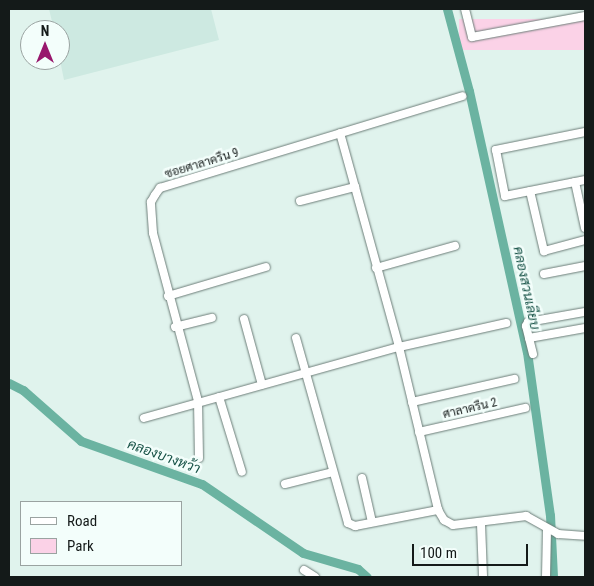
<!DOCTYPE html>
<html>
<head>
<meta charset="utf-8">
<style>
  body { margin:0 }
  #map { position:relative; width:594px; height:586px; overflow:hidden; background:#e0f3ed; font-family:"Roboto Condensed",Sarabun,sans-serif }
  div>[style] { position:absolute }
  .built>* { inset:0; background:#cde9e1 }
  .green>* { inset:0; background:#fbd2e7; transform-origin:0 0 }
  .canal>* { height:9px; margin:-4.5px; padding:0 4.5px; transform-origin:4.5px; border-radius:4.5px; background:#6bb3a1 }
  .roads { filter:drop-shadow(0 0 1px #6c7d78) drop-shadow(0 0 1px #6c7d78) }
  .minor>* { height:8px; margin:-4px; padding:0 4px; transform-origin:4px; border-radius:4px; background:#fff }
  span { translate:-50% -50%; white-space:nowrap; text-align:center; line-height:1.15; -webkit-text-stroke:5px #f3fefb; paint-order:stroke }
  .street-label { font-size:12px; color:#141a19 }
  .water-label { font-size:14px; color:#165246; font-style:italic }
  .frame { position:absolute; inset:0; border:10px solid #141a19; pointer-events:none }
  .legend { position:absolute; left:20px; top:501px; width:162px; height:65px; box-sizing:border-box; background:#f3fefb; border:1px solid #9aa3a1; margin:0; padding:6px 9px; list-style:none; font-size:15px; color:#141a19 }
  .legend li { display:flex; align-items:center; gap:10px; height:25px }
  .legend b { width:25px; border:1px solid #9aa3a1 }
  .north { position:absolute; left:20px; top:20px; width:50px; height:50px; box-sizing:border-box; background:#f3fefb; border:1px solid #9aa3a1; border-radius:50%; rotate:0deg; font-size:14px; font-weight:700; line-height:20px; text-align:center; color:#141a19 }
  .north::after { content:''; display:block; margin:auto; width:18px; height:22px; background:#98176d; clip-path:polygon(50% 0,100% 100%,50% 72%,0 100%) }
  .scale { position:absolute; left:412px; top:544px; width:116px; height:22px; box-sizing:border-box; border:2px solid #141a19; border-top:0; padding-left:6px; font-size:15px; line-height:18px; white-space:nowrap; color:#141a19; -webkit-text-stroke:4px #f3fefb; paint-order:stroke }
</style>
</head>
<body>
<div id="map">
  <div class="built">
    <div style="clip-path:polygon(49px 9px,211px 9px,219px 40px,64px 80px,60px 60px,60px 30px,54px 30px)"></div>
  </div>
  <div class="green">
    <div style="left:585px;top:19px;width:31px;height:126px;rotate:90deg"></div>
  </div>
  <div class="canal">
    <div style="left:447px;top:9px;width:85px;rotate:75deg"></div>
    <div style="left:469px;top:91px;width:267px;rotate:77.5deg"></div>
    <div style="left:527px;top:352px;width:165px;rotate:82deg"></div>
    <div style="left:550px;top:515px;width:62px;rotate:87.2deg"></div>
    <div style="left:9px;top:383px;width:16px;rotate:27deg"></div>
    <div style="left:23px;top:390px;width:77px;rotate:41.3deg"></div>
    <div style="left:81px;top:441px;width:128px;rotate:19.6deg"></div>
    <div style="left:202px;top:484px;width:122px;rotate:34.3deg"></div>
    <div style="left:303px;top:553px;width:57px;rotate:16.2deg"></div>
    <div style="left:358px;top:569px;width:12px;rotate:42deg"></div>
  </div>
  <div class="roads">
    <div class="minor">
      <div style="left:465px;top:9px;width:29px;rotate:76deg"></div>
      <div style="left:472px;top:37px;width:115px;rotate:-10.5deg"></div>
      <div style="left:585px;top:132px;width:91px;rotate:168.6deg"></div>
      <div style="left:496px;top:150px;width:47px;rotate:78.9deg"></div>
      <div style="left:505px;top:196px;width:82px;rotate:-11.3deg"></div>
      <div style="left:340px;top:133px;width:56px;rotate:74.5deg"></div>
      <div style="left:575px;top:182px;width:47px;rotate:77.7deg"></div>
      <div style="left:530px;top:191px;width:62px;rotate:76.9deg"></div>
      <div style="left:544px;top:251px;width:42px;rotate:-15deg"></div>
      <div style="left:300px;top:201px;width:57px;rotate:-14.3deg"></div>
      <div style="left:355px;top:187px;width:166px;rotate:74.6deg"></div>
      <div style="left:399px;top:347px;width:168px;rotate:76.5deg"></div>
      <div style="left:438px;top:510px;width:12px;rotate:59deg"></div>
      <div style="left:444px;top:520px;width:10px;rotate:29deg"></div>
      <div style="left:453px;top:525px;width:74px;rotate:-7deg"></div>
      <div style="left:526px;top:516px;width:37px;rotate:29deg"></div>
      <div style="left:558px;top:534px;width:27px;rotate:4deg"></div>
      <div style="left:376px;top:268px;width:82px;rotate:-15.6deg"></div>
      <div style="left:544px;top:274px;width:42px;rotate:-11deg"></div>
      <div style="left:168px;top:296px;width:102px;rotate:-16.5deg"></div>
      <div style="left:244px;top:319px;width:68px;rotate:74.7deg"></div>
      <div style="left:175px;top:327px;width:38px;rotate:-14deg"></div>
      <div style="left:296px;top:338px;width:192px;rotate:74.3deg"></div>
      <div style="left:348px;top:523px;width:8px;rotate:23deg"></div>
      <div style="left:355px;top:526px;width:85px;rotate:-10.9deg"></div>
      <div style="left:529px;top:338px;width:57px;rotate:-10.1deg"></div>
      <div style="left:533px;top:354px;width:29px;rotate:-104deg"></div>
      <div style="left:526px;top:326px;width:4px;rotate:-63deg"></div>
      <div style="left:528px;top:322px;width:58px;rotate:-10deg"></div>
      <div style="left:219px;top:397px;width:78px;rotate:73deg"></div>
      <div style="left:412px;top:402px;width:105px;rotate:-12.7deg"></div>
      <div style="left:144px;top:418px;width:265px;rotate:-15.6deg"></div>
      <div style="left:399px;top:347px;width:110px;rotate:-12.6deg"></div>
      <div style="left:419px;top:432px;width:109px;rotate:-12.8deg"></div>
      <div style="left:199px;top:458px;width:57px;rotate:-91deg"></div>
      <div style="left:198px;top:401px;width:174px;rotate:-105deg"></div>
      <div style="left:153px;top:233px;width:31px;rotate:-94deg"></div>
      <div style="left:151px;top:202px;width:8px;rotate:-60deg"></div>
      <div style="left:155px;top:195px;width:9px;rotate:-54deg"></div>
      <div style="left:160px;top:188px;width:316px;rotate:-16.9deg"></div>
      <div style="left:362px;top:478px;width:45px;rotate:77.2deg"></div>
      <div style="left:285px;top:484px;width:49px;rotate:-14deg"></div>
      <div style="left:481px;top:524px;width:53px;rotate:87.8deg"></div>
      <div style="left:304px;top:570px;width:13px;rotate:32deg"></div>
      <div style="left:546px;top:577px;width:48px;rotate:-88.8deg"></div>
    </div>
  </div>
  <div class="street-label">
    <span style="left:202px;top:164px;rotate:-17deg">ซอยศาลาครืน 9</span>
    <span style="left:470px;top:409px;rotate:-13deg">ศาลาครืน 2</span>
  </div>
  <div class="water-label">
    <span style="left:527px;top:288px;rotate:78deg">คลองสวนเลียบ</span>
    <span style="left:164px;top:456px;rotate:20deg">คลองบางหว้า</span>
  </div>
  <div class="frame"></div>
  <ul class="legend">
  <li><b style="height:6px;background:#fff"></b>Road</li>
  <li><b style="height:14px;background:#fbd2e7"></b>Park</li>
  </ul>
  <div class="north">N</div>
  <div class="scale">100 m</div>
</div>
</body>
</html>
